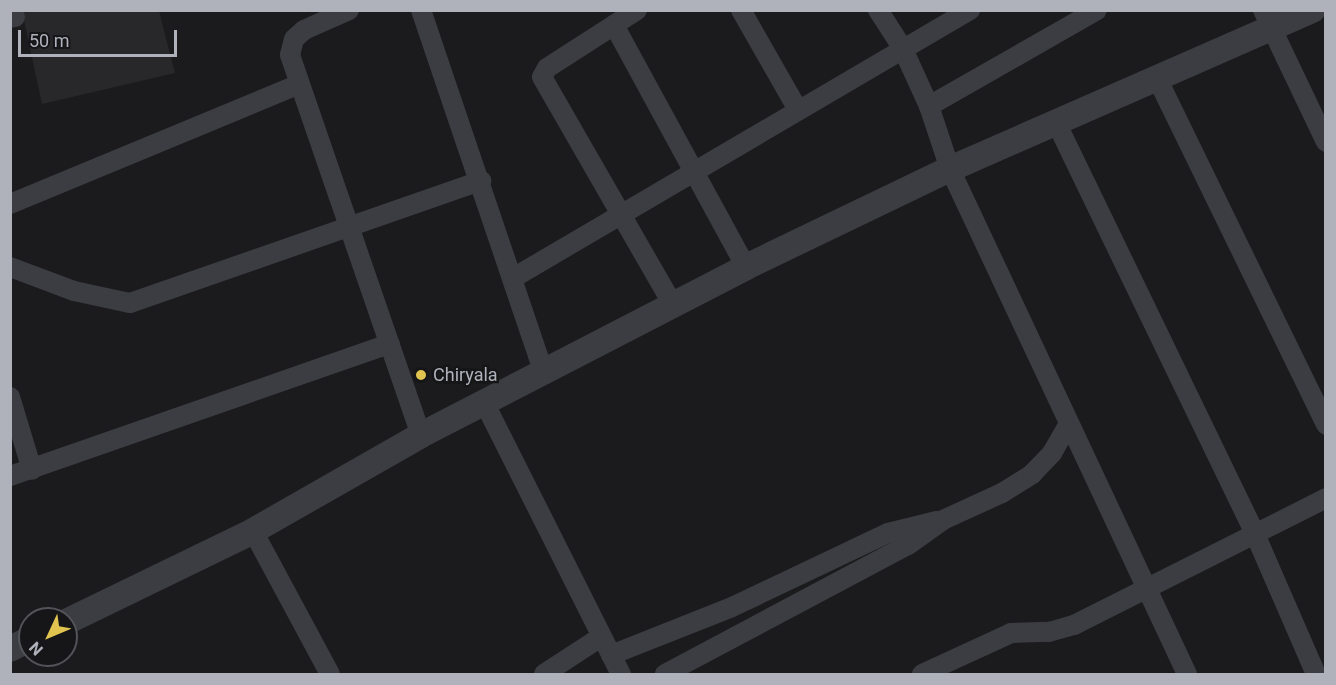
<!DOCTYPE html>
<html>
<head>
<meta charset="utf-8">
<style>
  body { margin:0 }
  #map { position:relative; width:1336px; height:685px; overflow:hidden; background:#1b1b1d; font-family:Roboto,sans-serif }
  div>[style] { position:absolute }
  .built>* { inset:0; background:#28272a }
  .minor>* { height:20px; margin:-10px; padding:0 10px; transform-origin:10px; border-radius:10px; background:#3c3d42 }
  .tertiary>* { height:26px; margin:-13px; padding:0 13px; transform-origin:13px; border-radius:13px; background:#3c3d42 }
  .dots>* { width:16px; height:16px; translate:-50% -50%; box-sizing:border-box; border:3px solid #161618; border-radius:50% }
  span { translate:-50% -50%; white-space:nowrap; text-align:center; line-height:1.15; -webkit-text-stroke:5px #161618; paint-order:stroke }
  .poi-label { font-size:18px; color:#afb1bb }
  .left { translate:0 -50%; text-align:left }
  .frame { position:absolute; inset:0; border:12px solid #afb1bb; pointer-events:none }
  .north { position:absolute; left:18px; top:607px; width:60px; height:60px; box-sizing:border-box; background:#161618; border:2px solid #535459; border-radius:50%; rotate:226deg; font-size:16px; font-weight:700; line-height:24px; text-align:center; color:#afb1bb }
  .north::after { content:''; display:block; margin:auto; width:21px; height:27px; background:#e1c44f; clip-path:polygon(50% 0,100% 100%,50% 72%,0 100%) }
  .scale { position:absolute; left:18px; top:30px; width:159px; height:27px; box-sizing:border-box; border:3px solid #afb1bb; border-top:0; padding-left:8px; font-size:18px; line-height:21px; white-space:nowrap; color:#afb1bb; -webkit-text-stroke:4px #161618; paint-order:stroke }
</style>
</head>
<body>
<div id="map">
  <div class="built">
    <div style="clip-path:polygon(22px 11px,159px 11px,175px 73px,42px 104px)"></div>
  </div>
  <div class="minor">
    <div style="left:349px;top:10px;width:49px;rotate:156deg"></div>
    <div style="left:304px;top:30px;width:13px;rotate:138deg"></div>
    <div style="left:294px;top:39px;width:16px;rotate:104deg"></div>
    <div style="left:290px;top:55px;width:402px;rotate:71deg"></div>
    <div style="left:421px;top:10px;width:381px;rotate:71.3deg"></div>
    <div style="left:637px;top:10px;width:27px;rotate:147deg"></div>
    <div style="left:614px;top:25px;width:276px;rotate:61.4deg"></div>
    <div style="left:741px;top:10px;width:115px;rotate:60.3deg"></div>
    <div style="left:878px;top:10px;width:46px;rotate:57.3deg"></div>
    <div style="left:903px;top:49px;width:63px;rotate:65.5deg"></div>
    <div style="left:929px;top:106px;width:66px;rotate:71.6deg"></div>
    <div style="left:950px;top:169px;width:558px;rotate:64.86deg"></div>
    <div style="left:1263px;top:10px;width:146px;rotate:64.5deg"></div>
    <div style="left:10px;top:18px;width:5px;rotate:-11deg"></div>
    <div style="left:614px;top:25px;width:80px;rotate:147.3deg"></div>
    <div style="left:547px;top:68px;width:10px;rotate:119deg"></div>
    <div style="left:542px;top:77px;width:263px;rotate:60.1deg"></div>
    <div style="left:1156px;top:76px;width:388px;rotate:64deg"></div>
    <div style="left:929px;top:106px;width:193px;rotate:-29.7deg"></div>
    <div style="left:1056px;top:122px;width:458px;rotate:64.2deg"></div>
    <div style="left:1255px;top:534px;width:153px;rotate:66.5deg"></div>
    <div style="left:10px;top:204px;width:312px;rotate:-22.5deg"></div>
    <div style="left:10px;top:267px;width:68px;rotate:20.6deg"></div>
    <div style="left:74px;top:291px;width:57px;rotate:12.1deg"></div>
    <div style="left:130px;top:303px;width:372px;rotate:-19.2deg"></div>
    <div style="left:513px;top:278px;width:530px;rotate:-30.39deg"></div>
    <div style="left:10px;top:397px;width:76px;rotate:73.2deg"></div>
    <div style="left:484px;top:402px;width:305px;rotate:63.3deg"></div>
    <div style="left:10px;top:476px;width:402px;rotate:-19.2deg"></div>
    <div style="left:253px;top:531px;width:162px;rotate:61.7deg"></div>
    <div style="left:611px;top:655px;width:130px;rotate:-21.6deg"></div>
    <div style="left:732px;top:607px;width:173px;rotate:-25.4deg"></div>
    <div style="left:888px;top:533px;width:50px;rotate:-13.8deg"></div>
    <div style="left:544px;top:674px;width:68px;rotate:-33deg"></div>
    <div style="left:665px;top:674px;width:275px;rotate:-28deg"></div>
    <div style="left:908px;top:545px;width:43px;rotate:-35.5deg"></div>
    <div style="left:943px;top:520px;width:65px;rotate:-24.6deg"></div>
    <div style="left:1002px;top:493px;width:36px;rotate:-32deg"></div>
    <div style="left:1032px;top:474px;width:29px;rotate:-46deg"></div>
    <div style="left:1052px;top:453px;width:34px;rotate:-60deg"></div>
    <div style="left:922px;top:674px;width:98px;rotate:-24.7deg"></div>
    <div style="left:1011px;top:633px;width:38px;rotate:-2deg"></div>
    <div style="left:1049px;top:632px;width:26px;rotate:-16deg"></div>
    <div style="left:1074px;top:625px;width:282px;rotate:-26.7deg"></div>
  </div>
  <div class="tertiary">
    <div style="left:66px;top:622px;width:208px;rotate:-25.9deg"></div>
    <div style="left:253px;top:531px;width:193px;rotate:-29.7deg"></div>
    <div style="left:421px;top:435px;width:366px;rotate:-27.3deg"></div>
    <div style="left:746px;top:267px;width:226px;rotate:-25.7deg"></div>
    <div style="left:950px;top:169px;width:396px;rotate:-23.7deg"></div>
    <div style="left:10px;top:649px;width:22px;rotate:-27deg"></div>
  </div>
  <div class="dots">
    <div style="left:421px;top:375px;background:#e1c44f"></div>
  </div>
  <div class="poi-label">
    <span class="left" style="left:433px;top:375px">Chiryala</span>
  </div>
  <div class="frame"></div>
  <div class="north">N</div>
  <div class="scale">50 m</div>
</div>
</body>
</html>
